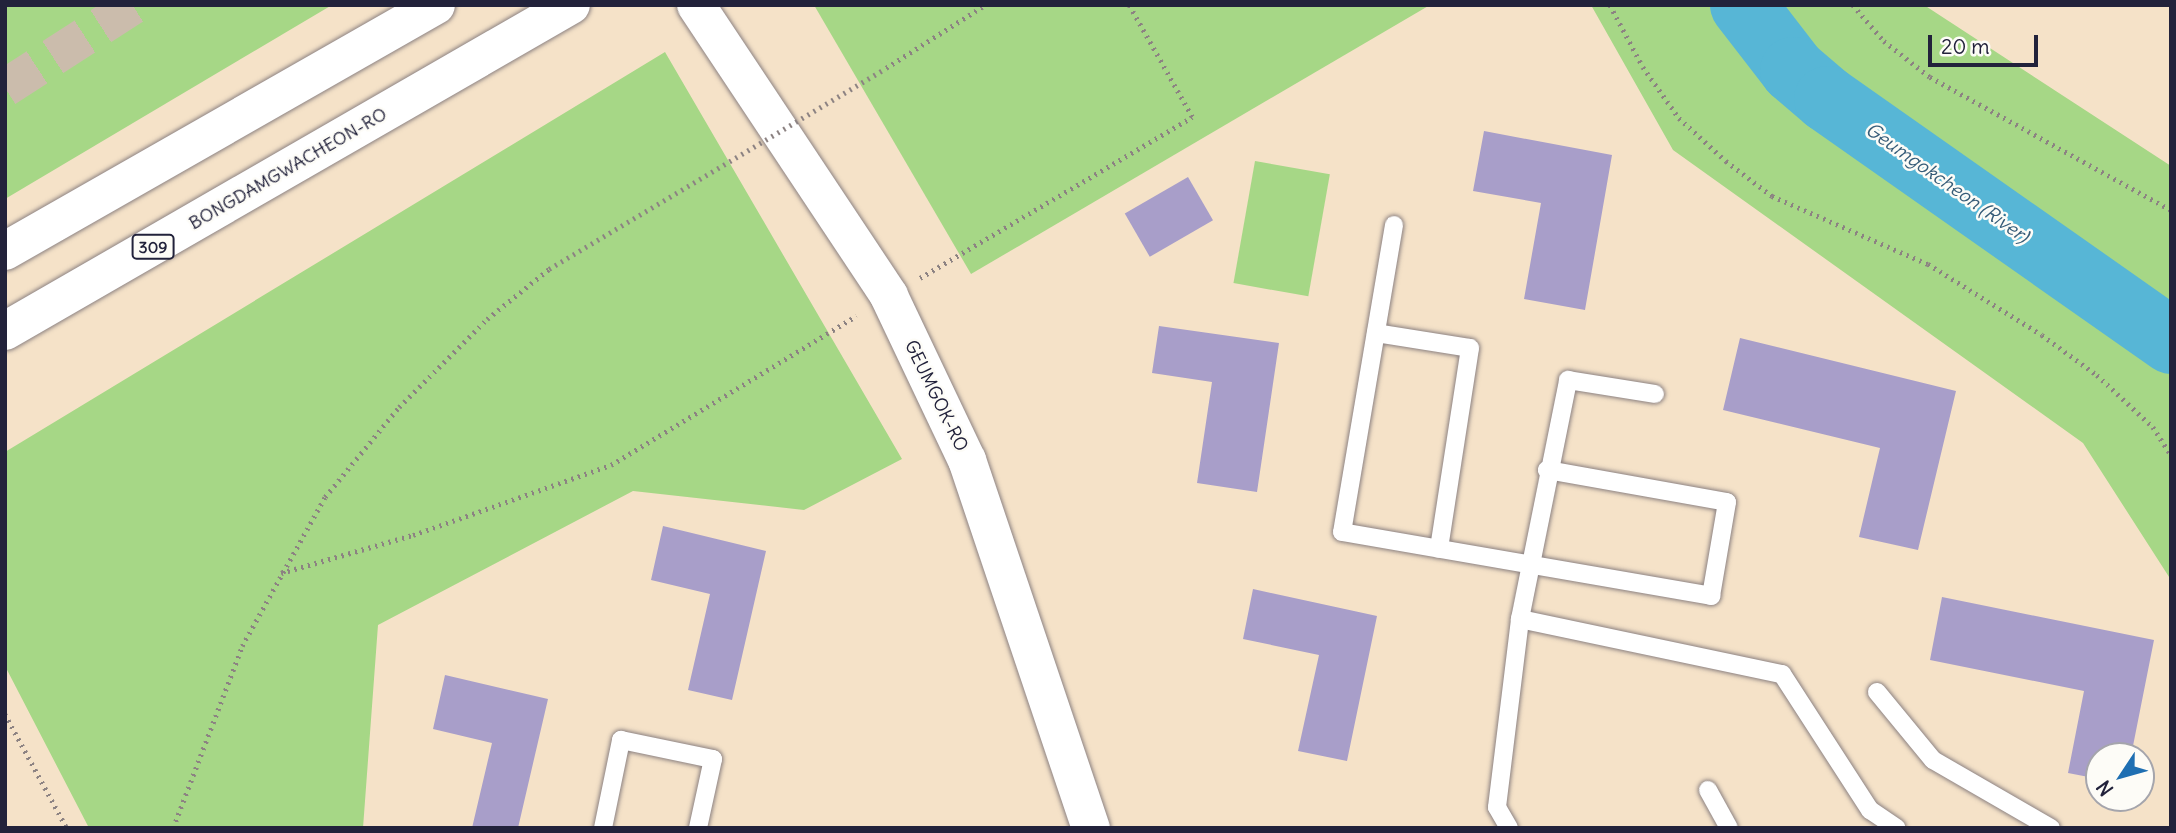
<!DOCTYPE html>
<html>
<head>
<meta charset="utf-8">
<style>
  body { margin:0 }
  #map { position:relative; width:2176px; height:833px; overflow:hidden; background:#f5e2c8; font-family:Delius,sans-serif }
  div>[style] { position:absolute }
  .green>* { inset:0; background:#a6d786; transform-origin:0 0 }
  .river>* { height:66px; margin:-33px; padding:0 33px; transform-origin:33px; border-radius:33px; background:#57b6d6 }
  .building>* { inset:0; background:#a89ec9; transform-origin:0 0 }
  .motorway-tunnel>* { height:38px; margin-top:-19px; transform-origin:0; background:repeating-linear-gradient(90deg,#cbbcac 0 38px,transparent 0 57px) }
  .path>* { height:4.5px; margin-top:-2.25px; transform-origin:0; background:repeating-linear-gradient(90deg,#8c8282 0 2px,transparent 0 7px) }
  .roads { filter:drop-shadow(0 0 2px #8c8282) drop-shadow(0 0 2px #8c8282) }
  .service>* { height:18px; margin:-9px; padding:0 9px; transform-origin:9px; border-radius:9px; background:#fff }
  .secondary>* { height:38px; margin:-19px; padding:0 19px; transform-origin:19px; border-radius:19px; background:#fff }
  .trunk>* { height:38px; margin:-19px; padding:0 19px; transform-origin:19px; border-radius:19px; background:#fff }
  .path-bridge>* { height:4.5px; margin-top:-2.25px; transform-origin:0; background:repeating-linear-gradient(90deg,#8c8282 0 2px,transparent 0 7px) }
  span { translate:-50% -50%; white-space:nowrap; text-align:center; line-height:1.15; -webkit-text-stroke:5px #fdfcf7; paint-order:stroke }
  .shield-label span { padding:2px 5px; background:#fdfcf7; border:2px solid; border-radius:5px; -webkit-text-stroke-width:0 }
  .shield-label { font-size:16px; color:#22223b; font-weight:700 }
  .street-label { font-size:18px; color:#22223b }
  .water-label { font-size:19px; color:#375d79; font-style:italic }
  .frame { position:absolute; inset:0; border:7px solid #22223b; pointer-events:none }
  .north { position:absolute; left:2085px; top:742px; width:70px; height:70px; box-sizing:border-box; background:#fdfcf7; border:2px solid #a5a5ac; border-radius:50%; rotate:234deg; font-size:19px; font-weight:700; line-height:28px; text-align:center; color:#22223b }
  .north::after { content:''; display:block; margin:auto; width:24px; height:32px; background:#1f6fb2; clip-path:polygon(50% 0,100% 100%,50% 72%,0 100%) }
  .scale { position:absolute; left:1928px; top:35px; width:110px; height:32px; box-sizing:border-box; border:4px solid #22223b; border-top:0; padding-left:9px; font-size:21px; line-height:24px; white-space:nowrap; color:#22223b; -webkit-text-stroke:5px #fdfcf7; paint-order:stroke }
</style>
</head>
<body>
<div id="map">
  <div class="green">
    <div style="clip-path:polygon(5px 5px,332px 5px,5px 199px)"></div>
    <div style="clip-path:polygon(814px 5px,1430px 5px,971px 274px)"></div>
    <div style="clip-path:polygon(1591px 5px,1924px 5px,2171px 166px,2171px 580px,2083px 443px,1673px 150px)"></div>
    <div style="clip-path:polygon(665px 52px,902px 459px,804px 510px,633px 491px,378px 625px,363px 828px,89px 828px,5px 666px,5px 452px)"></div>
    <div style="left:1255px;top:161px;width:76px;height:124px;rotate:10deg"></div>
  </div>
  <div class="river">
    <div style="left:1743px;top:5px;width:82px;rotate:52.4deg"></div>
    <div style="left:1793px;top:70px;width:45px;rotate:40.5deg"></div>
    <div style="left:1827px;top:99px;width:421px;rotate:35.1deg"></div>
  </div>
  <div class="building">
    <div style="clip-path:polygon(1484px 131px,1612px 155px,1585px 310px,1524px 299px,1541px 203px,1473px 191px)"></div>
    <div style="left:1188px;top:177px;width:50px;height:73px;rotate:60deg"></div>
    <div style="clip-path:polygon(1159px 326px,1279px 343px,1257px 492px,1197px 483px,1212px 382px,1152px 373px)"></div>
    <div style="clip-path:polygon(1740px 338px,1956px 391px,1918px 550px,1859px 537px,1880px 448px,1723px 410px)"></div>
    <div style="clip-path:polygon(663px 526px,766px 551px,732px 700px,688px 690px,710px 594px,651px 580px)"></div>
    <div style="clip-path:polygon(1253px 589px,1377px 616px,1347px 761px,1298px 751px,1319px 655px,1243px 639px)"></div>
    <div style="clip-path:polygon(1942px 597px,2154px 640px,2131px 756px,2099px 756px,2099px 779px,2068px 773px,2084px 691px,1930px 660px)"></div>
    <div style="clip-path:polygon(445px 675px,548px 699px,518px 828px,472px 828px,492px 743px,433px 729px)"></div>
  </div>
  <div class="motorway-tunnel">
    <div style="left:5px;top:88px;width:153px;rotate:-32.8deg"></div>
  </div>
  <div class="path">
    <div style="left:1610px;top:5px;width:70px;rotate:62deg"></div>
    <div style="left:1643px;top:67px;width:62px;rotate:54.8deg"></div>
    <div style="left:1679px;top:118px;width:64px;rotate:42.5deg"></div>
    <div style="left:1726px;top:161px;width:58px;rotate:37.3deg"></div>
    <div style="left:1772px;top:196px;width:170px;rotate:23.6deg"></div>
    <div style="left:1928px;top:264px;width:134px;rotate:31.9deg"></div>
    <div style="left:2042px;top:335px;width:68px;rotate:36deg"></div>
    <div style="left:2097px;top:375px;width:76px;rotate:42.9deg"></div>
    <div style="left:2153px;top:427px;width:33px;rotate:57deg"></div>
    <div style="left:1853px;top:5px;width:48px;rotate:49.3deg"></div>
    <div style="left:1884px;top:41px;width:58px;rotate:38deg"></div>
    <div style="left:1930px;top:77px;width:275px;rotate:28.9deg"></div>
    <div style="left:886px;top:68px;width:117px;rotate:-32.5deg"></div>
    <div style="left:920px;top:278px;width:316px;rotate:-30.6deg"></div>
    <div style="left:1192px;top:117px;width:129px;rotate:-119.4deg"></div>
    <div style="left:281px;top:573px;width:137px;rotate:-16.1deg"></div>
    <div style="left:413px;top:535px;width:210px;rotate:-19.5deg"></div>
    <div style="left:611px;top:465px;width:287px;rotate:-31.3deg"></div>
    <div style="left:5px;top:714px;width:130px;rotate:61.5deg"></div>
    <div style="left:173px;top:828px;width:195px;rotate:-69.2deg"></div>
    <div style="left:242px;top:646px;width:171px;rotate:-60.9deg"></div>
    <div style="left:325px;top:497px;width:117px;rotate:-50.6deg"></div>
    <div style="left:399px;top:407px;width:124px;rotate:-45deg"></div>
    <div style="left:487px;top:319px;width:80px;rotate:-38.9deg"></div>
  </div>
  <div class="roads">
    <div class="service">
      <div style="left:1394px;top:225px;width:311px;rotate:99.6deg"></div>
      <div style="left:1342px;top:532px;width:375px;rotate:9.8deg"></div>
      <div style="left:1711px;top:596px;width:95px;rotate:-80.3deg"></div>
      <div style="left:1727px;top:502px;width:183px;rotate:-169.9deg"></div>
      <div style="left:1376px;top:333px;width:95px;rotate:9.1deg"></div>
      <div style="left:1470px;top:348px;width:203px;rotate:98.8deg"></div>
      <div style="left:1520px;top:619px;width:268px;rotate:11.9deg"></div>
      <div style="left:1782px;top:674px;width:162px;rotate:57.1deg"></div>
      <div style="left:1870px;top:810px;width:32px;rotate:34deg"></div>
      <div style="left:1877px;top:692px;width:88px;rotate:50.5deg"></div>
      <div style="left:1933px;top:760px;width:136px;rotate:30deg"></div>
      <div style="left:1708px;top:790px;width:43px;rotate:61.1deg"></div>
      <div style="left:603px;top:828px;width:90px;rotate:-78.4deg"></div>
      <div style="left:621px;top:740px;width:94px;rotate:11.7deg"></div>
      <div style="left:713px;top:759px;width:71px;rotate:102.3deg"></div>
      <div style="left:1509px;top:828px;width:24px;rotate:-120deg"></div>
      <div style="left:1497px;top:807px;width:189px;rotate:-83deg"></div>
      <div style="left:1520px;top:619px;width:244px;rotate:-78.6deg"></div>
      <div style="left:1568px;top:380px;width:88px;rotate:9.1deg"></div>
    </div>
    <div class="secondary">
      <div style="left:696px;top:5px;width:349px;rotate:56.4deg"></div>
      <div style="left:889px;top:296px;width:182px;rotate:64.6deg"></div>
      <div style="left:967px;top:460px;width:388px;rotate:71.4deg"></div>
    </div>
    <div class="trunk">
      <div style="left:5px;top:251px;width:496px;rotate:-29.7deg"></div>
      <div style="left:5px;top:331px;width:653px;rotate:-29.94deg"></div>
    </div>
  </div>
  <div class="path-bridge">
    <div style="left:549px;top:269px;width:392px;rotate:-30.8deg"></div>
  </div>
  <div class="shield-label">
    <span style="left:153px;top:247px">309</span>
  </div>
  <div class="street-label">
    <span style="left:288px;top:169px;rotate:-30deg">BONGDAMGWACHEON-RO</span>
    <span style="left:936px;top:396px;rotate:64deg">GEUMGOK-RO</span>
  </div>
  <div class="water-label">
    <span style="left:1947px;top:183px;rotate:35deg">Geumgokcheon (River)</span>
  </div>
  <div class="frame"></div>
  <div class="north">N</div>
  <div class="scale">20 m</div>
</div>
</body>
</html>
